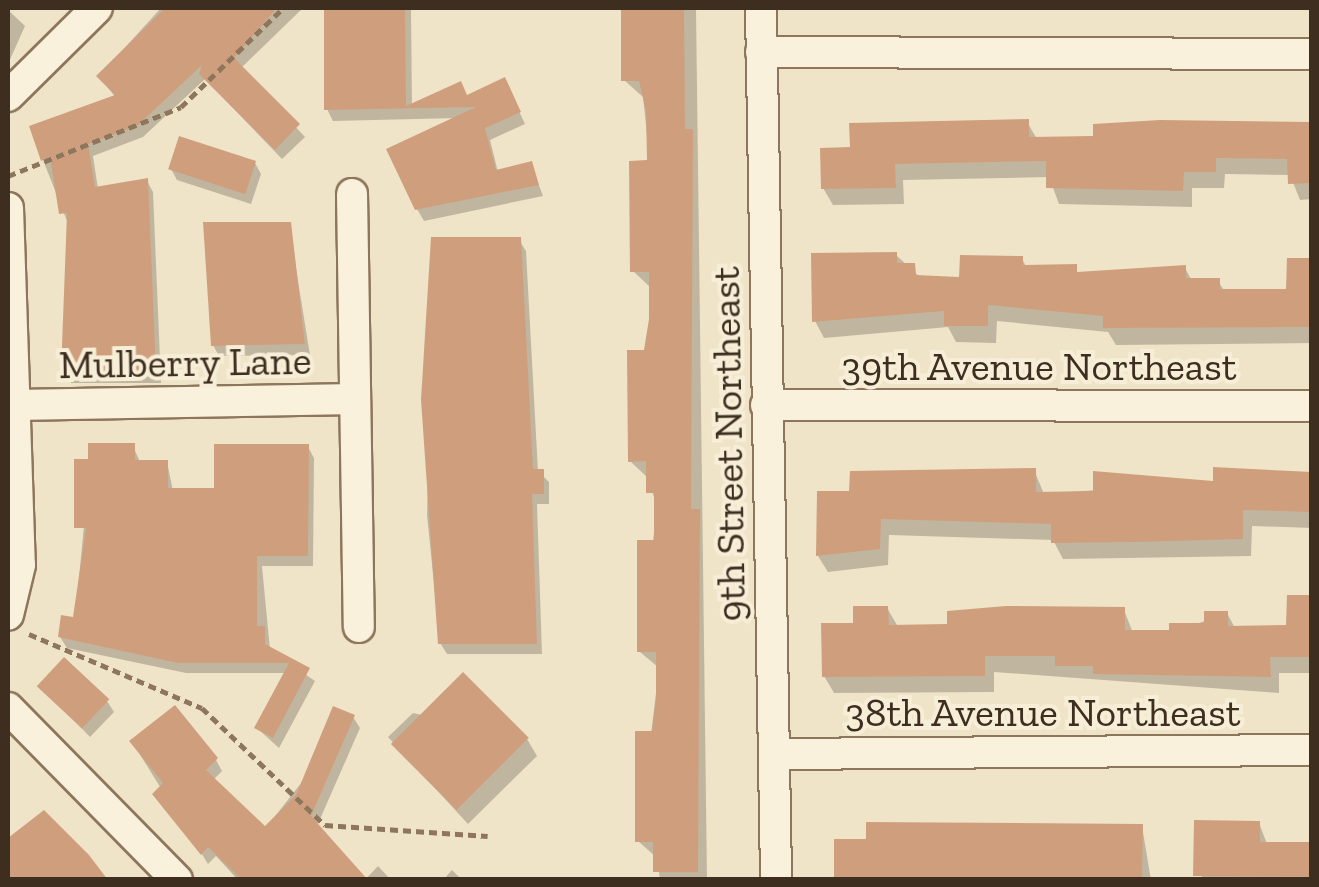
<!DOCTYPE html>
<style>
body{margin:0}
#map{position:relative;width:1319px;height:887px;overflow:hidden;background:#f0e4c8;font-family:"Zilla Slab",serif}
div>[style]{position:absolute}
.shadow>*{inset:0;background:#0003}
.building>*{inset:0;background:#cf9f7d;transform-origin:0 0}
.path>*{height:5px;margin-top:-2.5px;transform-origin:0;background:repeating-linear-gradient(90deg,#8d765c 0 8px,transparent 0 13px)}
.roads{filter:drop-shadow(2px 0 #8d765c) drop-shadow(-2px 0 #8d765c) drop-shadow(0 2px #8d765c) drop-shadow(0 -2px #8d765c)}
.street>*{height:30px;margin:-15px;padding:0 15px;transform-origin:15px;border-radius:15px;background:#faf1dc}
span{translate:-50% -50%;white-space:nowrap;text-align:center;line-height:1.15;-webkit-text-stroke:8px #f7eed8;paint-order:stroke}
.street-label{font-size:40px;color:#3d2e20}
.frame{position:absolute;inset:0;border:10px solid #3d2e20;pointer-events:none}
</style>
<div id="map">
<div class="shadow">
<i style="clip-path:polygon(161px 8px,303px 8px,241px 68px,305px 137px,282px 159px,205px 79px,143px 137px,93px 156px,98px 189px,147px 181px,153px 192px,161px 383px,71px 383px,69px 226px,43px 160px,116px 98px,99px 76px)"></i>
<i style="clip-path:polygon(388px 8px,411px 8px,412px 106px,510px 92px,525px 124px,490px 140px,498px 172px,531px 164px,543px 196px,424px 221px,417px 209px,458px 118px,333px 121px,327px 109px,393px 13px)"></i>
<i style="clip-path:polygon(623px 8px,696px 8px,707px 880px,660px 880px,657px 858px,638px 841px,659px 668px,640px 652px,657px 507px,648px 478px,630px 461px,652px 319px,651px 288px,633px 271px,650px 163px,643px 97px,624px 80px)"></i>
<i style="clip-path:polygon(8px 10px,25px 26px,8px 64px)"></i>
<i style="clip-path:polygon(1027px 122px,1037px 139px,1096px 139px,1160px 122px,1312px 122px,1312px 199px,1300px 200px,1290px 175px,1225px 174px,1224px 188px,1192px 188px,1192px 207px,1059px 204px,1049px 177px,903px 180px,904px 204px,833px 205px,823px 188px,852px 150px)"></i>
<i style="clip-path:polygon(255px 163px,261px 174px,251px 204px,177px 180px,171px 169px)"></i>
<i style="clip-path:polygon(289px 225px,310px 355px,219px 356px,213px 345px)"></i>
<i style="clip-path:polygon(433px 240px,519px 240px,526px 251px,538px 471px,549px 482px,549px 504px,537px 504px,542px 654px,447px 654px,440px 643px,427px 515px)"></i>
<i style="clip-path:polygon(896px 255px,921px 278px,962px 279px,1022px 259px,1027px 268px,1080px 274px,1185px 268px,1192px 281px,1218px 281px,1225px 292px,1288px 292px,1312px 261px,1312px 343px,1116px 345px,1108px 332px,997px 321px,996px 343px,956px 342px,948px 327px,824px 338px,815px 321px)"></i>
<i style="clip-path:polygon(133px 446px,140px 462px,167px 462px,173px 491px,217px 491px,308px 447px,314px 458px,313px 566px,262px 566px,270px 650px,315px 681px,279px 748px,257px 728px,286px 673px,186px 673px,67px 648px,60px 637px,75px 620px,90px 462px)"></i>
<i style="clip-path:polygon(1034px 470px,1044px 494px,1312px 474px,1312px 528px,1252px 526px,1251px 556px,1063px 559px,1053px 540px,889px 535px,888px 565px,828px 572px,818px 556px,852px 494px)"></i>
<i style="clip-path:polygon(1312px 601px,1312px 673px,1279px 673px,1279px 693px,994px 672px,994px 692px,834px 693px,824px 676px,856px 625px,887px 608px,897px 625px,950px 627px,1124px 610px,1133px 633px,1171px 633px,1227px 613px,1235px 628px,1289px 628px)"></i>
<i style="clip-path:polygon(40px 686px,107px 701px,114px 712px,90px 737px)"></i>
<i style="clip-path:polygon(413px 713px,527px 739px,537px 756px,468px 824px,388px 737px)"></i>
<i style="clip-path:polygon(353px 717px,360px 728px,317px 826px,365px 880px,238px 880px,216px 856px,208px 864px,139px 753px,216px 760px,222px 771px,213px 780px,265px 829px)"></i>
<i style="clip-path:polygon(1259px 823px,1267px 844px,1312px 845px,1312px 880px,1198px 880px)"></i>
<i style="clip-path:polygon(1142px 826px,1151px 880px,836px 880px)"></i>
<i style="clip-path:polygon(378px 866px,391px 880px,365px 880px)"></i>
<i style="clip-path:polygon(452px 870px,462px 880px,443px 880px)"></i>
</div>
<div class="building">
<i style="clip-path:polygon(165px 8px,277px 8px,234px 58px,300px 124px,275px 150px,199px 74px,202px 65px,137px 126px,88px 144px,95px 187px,148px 178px,156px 372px,61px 372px,67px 213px,59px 214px,50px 157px,41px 161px,29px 126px,115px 95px,96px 76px)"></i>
<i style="clip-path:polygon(405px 8px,406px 106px,461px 81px,467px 95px,505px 77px,521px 112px,485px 128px,496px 170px,532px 161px,539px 185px,415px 210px,386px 149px,476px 107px,324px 110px,324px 10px)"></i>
<i style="clip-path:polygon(621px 8px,684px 8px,685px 129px,693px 129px,691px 509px,700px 509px,698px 872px,653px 872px,653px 842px,635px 842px,635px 731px,652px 731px,656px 699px,656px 652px,637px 652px,637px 540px,654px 540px,654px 493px,646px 493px,646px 461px,628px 462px,627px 350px,644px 350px,649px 319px,649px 272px,630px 272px,629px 161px,647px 160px,646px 111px,639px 81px,621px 81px)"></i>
<i style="clip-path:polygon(1029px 119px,1029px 137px,1093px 136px,1093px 124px,1160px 120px,1312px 122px,1312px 183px,1288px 184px,1287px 159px,1216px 158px,1216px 172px,1184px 172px,1183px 191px,1046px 188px,1046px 161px,895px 164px,896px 188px,821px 189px,820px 148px,850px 147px,849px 123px)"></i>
<i style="left:179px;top:136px;width:81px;height:35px;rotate:18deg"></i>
<i style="clip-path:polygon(203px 222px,291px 222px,305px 344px,211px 346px)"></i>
<i style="clip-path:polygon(431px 237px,521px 237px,533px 469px,544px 469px,544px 494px,532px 494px,537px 644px,438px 644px,421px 400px)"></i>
<i style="clip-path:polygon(897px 252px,897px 263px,915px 263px,916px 275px,959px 277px,960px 255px,1023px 256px,1023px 265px,1077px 264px,1077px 272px,1186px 265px,1186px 278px,1220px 278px,1220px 289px,1286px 289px,1287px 258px,1312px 258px,1312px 327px,1103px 328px,1103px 316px,988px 305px,988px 326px,944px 326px,944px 311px,812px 322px,811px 253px)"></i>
<i style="clip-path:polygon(88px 443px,135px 443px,135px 460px,168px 460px,168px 488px,214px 488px,214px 444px,309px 444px,308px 556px,257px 556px,257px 626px,265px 626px,265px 644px,310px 668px,273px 738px,254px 728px,289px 663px,178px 663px,58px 637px,61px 615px,73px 617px,86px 528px,74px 528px,74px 459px,88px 459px)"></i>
<i style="clip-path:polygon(1213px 467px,1312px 472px,1312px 512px,1243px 510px,1243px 539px,1132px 542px,1051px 543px,1051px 524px,881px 519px,880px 549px,816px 556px,817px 491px,849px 491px,850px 471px,1036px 468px,1036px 492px,1093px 491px,1093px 471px,1213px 481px)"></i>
<i style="clip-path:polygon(1287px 595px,1312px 595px,1312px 657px,1270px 657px,1271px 677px,1093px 674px,1093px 666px,1055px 666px,1055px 656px,985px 656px,985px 676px,822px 677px,821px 623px,853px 623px,853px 606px,888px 606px,889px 625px,947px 624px,947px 611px,1006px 606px,1125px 607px,1125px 630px,1169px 630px,1169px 623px,1204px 623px,1204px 611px,1228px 611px,1228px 626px,1286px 625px)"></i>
<i style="left:64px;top:657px;width:62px;height:40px;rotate:43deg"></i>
<i style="left:463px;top:672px;width:93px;height:102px;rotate:45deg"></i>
<i style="clip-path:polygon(175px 705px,218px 758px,206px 770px,265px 826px,296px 795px,333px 706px,355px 715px,311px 816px,368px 880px,242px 880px,208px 847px,201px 855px,152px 794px,163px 783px,129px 741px)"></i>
<i style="clip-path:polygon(44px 810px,89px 855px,108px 880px,8px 880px,8px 838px)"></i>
<i style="clip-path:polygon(1194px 820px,1260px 821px,1260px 842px,1312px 842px,1312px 877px,1193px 876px)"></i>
<i style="clip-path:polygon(866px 822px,1143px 824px,1142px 880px,834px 880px,834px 839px,866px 839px)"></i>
</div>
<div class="path">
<i style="left:8px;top:176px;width:186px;rotate:-21.7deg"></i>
<i style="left:181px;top:107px;width:142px;rotate:-44.1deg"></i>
<i style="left:29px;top:634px;width:188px;rotate:23.2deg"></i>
<i style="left:202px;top:708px;width:170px;rotate:43.6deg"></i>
<i style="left:325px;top:825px;width:163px;rotate:3.9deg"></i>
</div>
<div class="roads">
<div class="street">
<i style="left:761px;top:8px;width:872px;rotate:89.01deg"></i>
<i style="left:761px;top:52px;width:551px;rotate:0.21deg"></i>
<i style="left:8px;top:96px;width:125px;rotate:-44.7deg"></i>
<i style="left:352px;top:194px;width:433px;rotate:89.1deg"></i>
<i style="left:8px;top:208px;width:357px;rotate:88.1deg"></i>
<i style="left:20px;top:565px;width:51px;rotate:103.5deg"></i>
<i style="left:16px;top:405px;width:339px;rotate:-1deg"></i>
<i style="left:766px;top:405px;width:546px;rotate:0.1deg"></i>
<i style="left:8px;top:708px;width:241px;rotate:45.5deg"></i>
<i style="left:775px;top:754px;width:537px;rotate:-0.43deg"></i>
</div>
</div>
<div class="street-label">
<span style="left:185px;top:362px;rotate:-1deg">Mulberry Lane</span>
<span style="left:1039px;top:366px">39th Avenue Northeast</span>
<span style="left:728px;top:444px;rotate:-91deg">9th Street Northeast</span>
<span style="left:1043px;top:712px">38th Avenue Northeast</span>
</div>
<div class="frame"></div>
</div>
